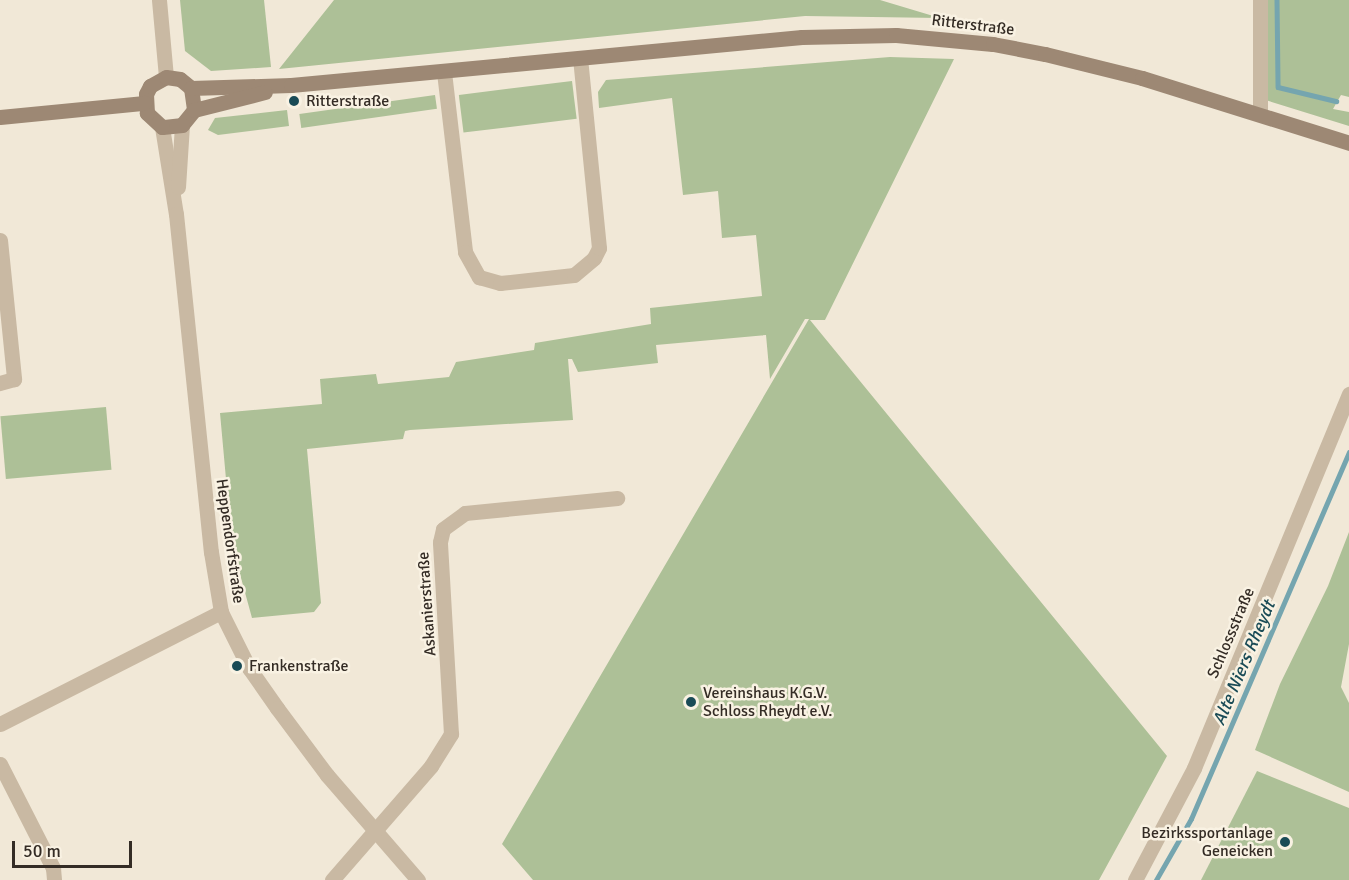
<!DOCTYPE html>
<meta charset="utf-8">
<style>
body{margin:0}
#map{position:relative;width:1349px;height:880px;overflow:hidden;background:#f1e8d7;font-family:Signika,sans-serif}
div>[style]{position:absolute}
.green>*{inset:0;background:#adc097;transform-origin:0 0}
.stream>*{height:4.5px;margin:-2.25px;padding:0 2.25px;transform-origin:2.25px;border-radius:2.25px;background:#75a5af}
.minor>*{height:15px;margin:-7.5px;padding:0 7.5px;transform-origin:7.5px;border-radius:7.5px;background:#c9b9a3}
.tertiary>*{height:15px;margin:-7.5px;padding:0 7.5px;transform-origin:7.5px;border-radius:7.5px;background:#c9b9a3}
.secondary>*{height:15px;margin:-7.5px;padding:0 7.5px;transform-origin:7.5px;border-radius:7.5px;background:#9d8874}
.dots>*{width:16px;height:16px;translate:-50% -50%;box-sizing:border-box;border:3px solid #f9f2e3;border-radius:50%}
span{translate:-50% -50%;white-space:nowrap;text-align:center;line-height:1.15;-webkit-text-stroke:5px #f9f2e3;paint-order:stroke}
.street-label{font-size:16px;color:#342c25}
.poi-label{font-size:16px;color:#342c25}
.left{translate:0 -50%;text-align:left}
.right{translate:-100% -50%;text-align:right}
.water-label{font-size:18px;color:#1a4b56;font-style:italic}
.scale{position:absolute;left:12px;top:841px;width:120px;height:27px;box-sizing:border-box;border:3px solid #342c25;border-top:0;padding-left:8px;font-size:18px;line-height:21px;white-space:nowrap;color:#342c25;-webkit-text-stroke:4px #f9f2e3;paint-order:stroke}
</style>
<div id="map">
<div class="green">
<i style="clip-path:polygon(180px 0,264px 0,271px 67px,211px 71px,185px 51px)"></i>
<i style="clip-path:polygon(334px 0,880px 0,940px 18px,805px 16px,279px 69px)"></i>
<i style="clip-path:polygon(1260px 0,1349px 0,1349px 97px,1341px 95px,1333px 109px,1349px 112px,1349px 126px,1259px 98px)"></i>
<i style="clip-path:polygon(890px 57px,954px 59px,825px 320px,810px 320px,1167px 756px,1099px 880px,533px 880px,502px 844px,809px 319px,805px 319px,770px 379px,766px 335px,656px 345px,658px 363px,578px 372px,572px 359px,568px 359px,573px 420px,410px 430px,405px 431px,403px 439px,307px 449px,321px 603px,314px 612px,252px 618px,232px 545px,220px 413px,322px 404px,320px 379px,376px 374px,378px 384px,449px 377px,456px 362px,534px 350px,535px 343px,651px 324px,650px 308px,762px 296px,756px 235px,722px 238px,718px 191px,683px 195px,672px 98px,599px 108px,598px 92px,606px 80px)"></i>
<i style="left:572px;top:81px;width:38px;height:114px;rotate:83deg"></i>
<i style="left:435px;top:95px;width:14px;height:137px;rotate:82deg"></i>
<i style="clip-path:polygon(287px 110px,289px 126px,218px 135px,208px 130px,215px 118px)"></i>
<i style="left:106px;top:407px;width:63px;height:106px;rotate:85deg"></i>
<i style="clip-path:polygon(1349px 532px,1349px 644px,1341px 687px,1349px 703px,1349px 792px,1255px 750px,1280px 684px,1328px 586px)"></i>
<i style="clip-path:polygon(1257px 771px,1349px 808px,1349px 880px,1201px 880px)"></i>
</div>
<div class="stream">
<i style="left:1277px;top:0;width:87px;rotate:89.3deg"></i>
<i style="left:1278px;top:87px;width:60px;rotate:13.6deg"></i>
<i style="left:1156px;top:880px;width:70px;rotate:-60.2deg"></i>
<i style="left:1191px;top:819px;width:399px;rotate:-66.7deg"></i>
</div>
<div class="minor">
<i style="left:159px;top:0;width:77px;rotate:84.8deg"></i>
<i style="left:444px;top:72px;width:181px;rotate:83.3deg"></i>
<i style="left:465px;top:252px;width:29px;rotate:61deg"></i>
<i style="left:479px;top:277px;width:22px;rotate:16deg"></i>
<i style="left:500px;top:283px;width:74px;rotate:-6.2deg"></i>
<i style="left:574px;top:275px;width:26px;rotate:-40deg"></i>
<i style="left:594px;top:258px;width:11px;rotate:-63deg"></i>
<i style="left:599px;top:248px;width:191px;rotate:-95.7deg"></i>
<i style="left:1260px;top:114px;width:114px;rotate:-90deg"></i>
<i style="left:162px;top:127px;width:88px;rotate:80.9deg"></i>
<i style="left:176px;top:214px;width:340px;rotate:84.1deg"></i>
<i style="left:211px;top:552px;width:61px;rotate:80.5deg"></i>
<i style="left:221px;top:612px;width:63px;rotate:63.4deg"></i>
<i style="left:249px;top:668px;width:49px;rotate:55deg"></i>
<i style="left:277px;top:708px;width:84px;rotate:53.3deg"></i>
<i style="left:327px;top:775px;width:139px;rotate:49.1deg"></i>
<i style="left:178px;top:187px;width:62px;rotate:-86.3deg"></i>
<i style="left:0;top:240px;width:140px;rotate:84.2deg"></i>
<i style="left:14px;top:379px;width:15px;rotate:164deg"></i>
<i style="left:0;top:724px;width:248px;rotate:-26.9deg"></i>
<i style="left:0;top:764px;width:117px;rotate:63deg"></i>
<i style="left:53px;top:868px;width:12px;rotate:85deg"></i>
<i style="left:332px;top:880px;width:151px;rotate:-49deg"></i>
<i style="left:431px;top:766px;width:38px;rotate:-58deg"></i>
<i style="left:451px;top:734px;width:192px;rotate:-93.3deg"></i>
<i style="left:440px;top:542px;width:13px;rotate:-77deg"></i>
<i style="left:443px;top:529px;width:27px;rotate:-36deg"></i>
<i style="left:465px;top:513px;width:153px;rotate:-5.6deg"></i>
</div>
<div class="tertiary">
<i style="left:1135px;top:880px;width:127px;rotate:-62.2deg"></i>
<i style="left:1194px;top:768px;width:405px;rotate:-67.5deg"></i>
</div>
<div class="secondary">
<i style="left:191px;top:88px;width:22px;rotate:82deg"></i>
<i style="left:194px;top:110px;width:19px;rotate:129deg"></i>
<i style="left:182px;top:125px;width:20px;rotate:174deg"></i>
<i style="left:162px;top:127px;width:21px;rotate:-137deg"></i>
<i style="left:147px;top:113px;width:19px;rotate:-93deg"></i>
<i style="left:146px;top:94px;width:9px;rotate:-63deg"></i>
<i style="left:150px;top:86px;width:18px;rotate:-29deg"></i>
<i style="left:166px;top:77px;width:14px;rotate:8deg"></i>
<i style="left:180px;top:79px;width:14px;rotate:39deg"></i>
<i style="left:191px;top:88px;width:100px;rotate:-1.7deg"></i>
<i style="left:291px;top:85px;width:513px;rotate:-5.37deg"></i>
<i style="left:802px;top:37px;width:94px;rotate:-1.2deg"></i>
<i style="left:896px;top:35px;width:97px;rotate:5.3deg"></i>
<i style="left:993px;top:44px;width:53px;rotate:10.9deg"></i>
<i style="left:1045px;top:54px;width:100px;rotate:13.9deg"></i>
<i style="left:1142px;top:78px;width:217px;rotate:17.4deg"></i>
<i style="left:194px;top:110px;width:73px;rotate:-14.2deg"></i>
<i style="left:0;top:117px;width:145px;rotate:-5.6deg"></i>
</div>
<div class="dots">
<i style="left:294px;top:101px;background:#1a4b56"></i>
<i style="left:237px;top:666px;background:#1a4b56"></i>
<i style="left:691px;top:702px;background:#1a4b56"></i>
<i style="left:1285px;top:842px;background:#1a4b56"></i>
</div>
<div class="street-label">
<span style="left:973px;top:25px;rotate:7deg">Ritterstraße</span>
<span style="left:230px;top:541px;rotate:82deg">Heppendorfstraße</span>
<span style="left:427px;top:604px;rotate:-94deg">Askanierstraße</span>
<span style="left:1231px;top:633px;rotate:-67deg">Schlossstraße</span>
</div>
<div class="poi-label">
<span class="left" style="left:306px;top:101px">Ritterstraße</span>
<span class="left" style="left:249px;top:666px">Frankenstraße</span>
<span class="left" style="left:703px;top:702px">Vereinshaus K.G.V.<br>Schloss Rheydt e.V.</span>
<span class="right" style="left:1273px;top:842px">Bezirkssportanlage<br>Geneicken</span>
</div>
<div class="water-label">
<span style="left:1244px;top:663px;rotate:-67deg">Alte Niers Rheydt</span>
</div>
<div class="scale">50 m</div>
</div>
